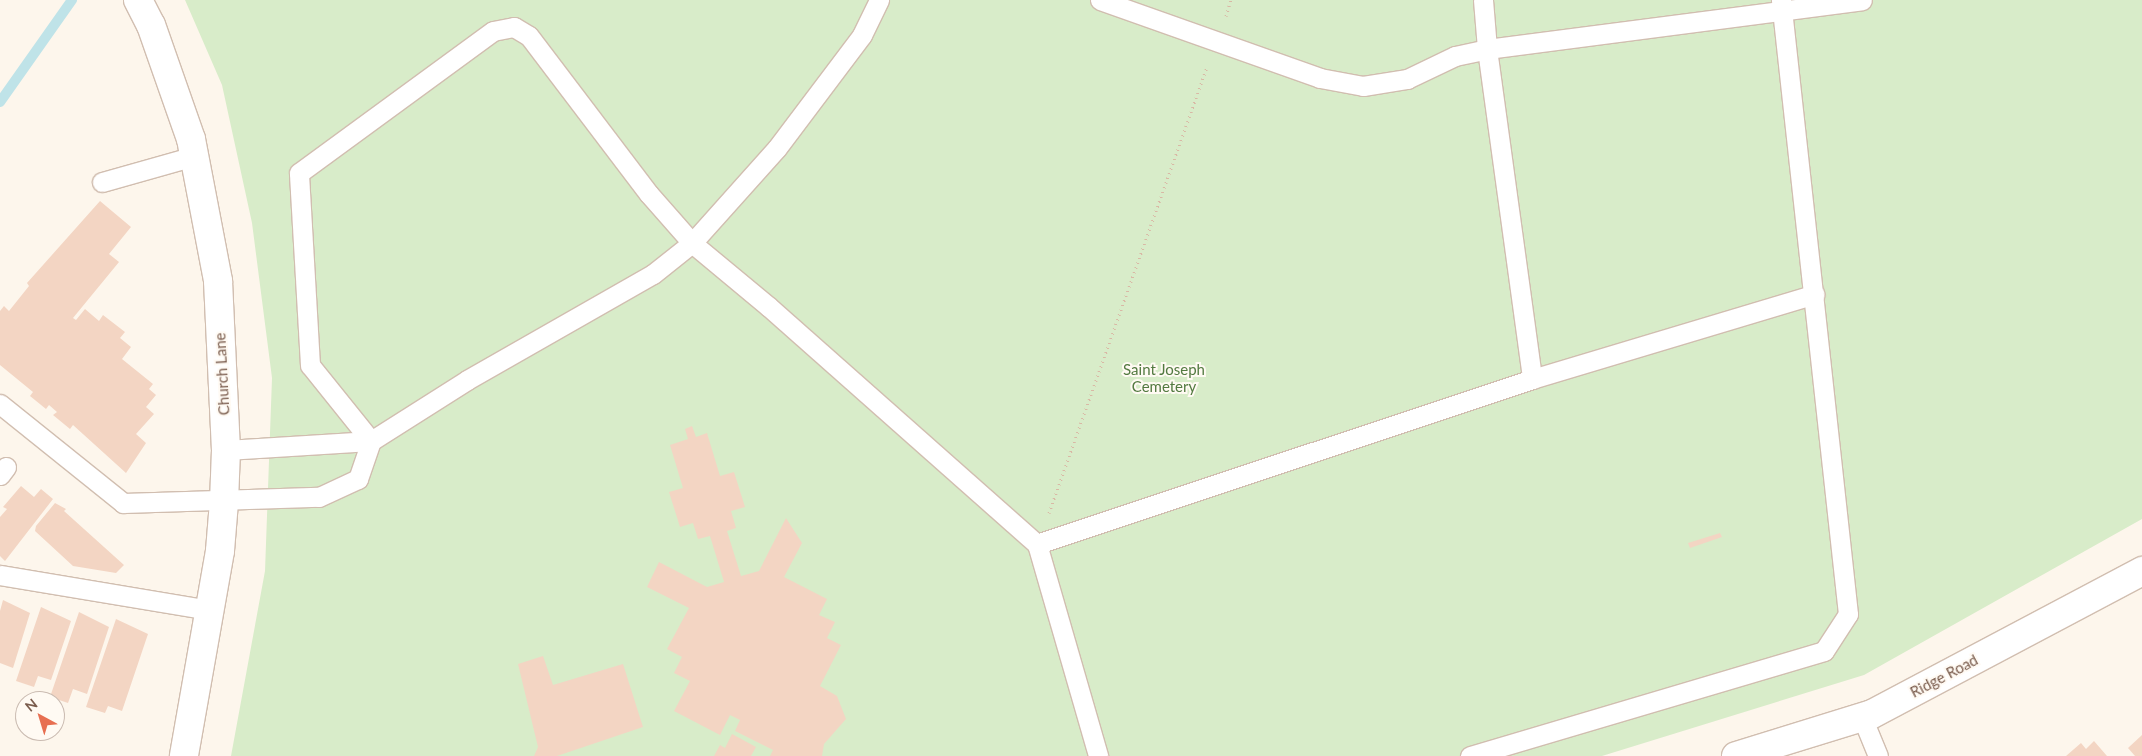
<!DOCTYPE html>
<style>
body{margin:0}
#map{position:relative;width:2142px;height:756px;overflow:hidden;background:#fdf6ec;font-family:Lato,sans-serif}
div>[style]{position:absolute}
.green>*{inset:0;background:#d8ecc9}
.stream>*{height:10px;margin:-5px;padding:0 5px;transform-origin:5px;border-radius:5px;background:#bfe3e8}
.building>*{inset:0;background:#f3d5c3}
.path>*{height:3px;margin-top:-1.5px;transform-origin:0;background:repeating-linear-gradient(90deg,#d9b8a5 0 1px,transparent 0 5px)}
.roads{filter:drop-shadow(1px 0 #d1beb0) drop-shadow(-1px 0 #d1beb0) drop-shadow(0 1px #d1beb0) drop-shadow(0 -1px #d1beb0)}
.lane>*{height:19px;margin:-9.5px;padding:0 9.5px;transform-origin:9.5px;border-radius:9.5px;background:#fff}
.street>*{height:28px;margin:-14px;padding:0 14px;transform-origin:14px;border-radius:14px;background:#fff}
.secondary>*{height:28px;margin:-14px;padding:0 14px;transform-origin:14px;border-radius:14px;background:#fff}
span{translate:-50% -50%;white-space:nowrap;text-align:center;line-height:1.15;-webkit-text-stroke:4px #fffaf3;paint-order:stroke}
.park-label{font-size:15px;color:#537a41}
.street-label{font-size:15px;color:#7a5c4d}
.north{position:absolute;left:15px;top:691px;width:50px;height:50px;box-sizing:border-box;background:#fffaf3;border:1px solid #cabbb1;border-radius:50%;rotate:321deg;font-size:14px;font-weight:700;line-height:20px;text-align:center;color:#7a5c4d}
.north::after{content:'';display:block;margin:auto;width:18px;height:22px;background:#e76f51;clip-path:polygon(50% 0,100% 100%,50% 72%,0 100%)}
</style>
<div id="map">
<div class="green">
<i style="clip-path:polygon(185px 0,2142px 0,2142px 519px,1864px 675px,1602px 756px,231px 756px,265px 571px,272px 378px,252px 223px,222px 85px)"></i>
</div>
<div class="stream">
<i style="left:0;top:102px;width:125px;rotate:-54.8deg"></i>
</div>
<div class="building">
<i style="clip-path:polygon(100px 201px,131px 227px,109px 254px,119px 262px,73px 318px,76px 320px,85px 309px,99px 321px,103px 315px,125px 332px,120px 338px,131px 347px,122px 359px,153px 384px,149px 389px,156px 395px,146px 407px,154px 414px,136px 434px,146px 443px,126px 473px,73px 425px,70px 429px,53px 415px,57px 412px,49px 405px,46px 409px,30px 396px,33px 392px,0 365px,0 311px,4px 306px,9px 311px,29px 286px,27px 283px)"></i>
<i style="clip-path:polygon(692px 426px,696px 437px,707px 433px,720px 476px,734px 472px,745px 507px,731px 511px,736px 528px,727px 531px,741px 576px,759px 571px,786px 518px,802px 543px,784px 577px,827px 599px,819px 615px,835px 622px,827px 638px,841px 645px,820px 686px,837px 696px,846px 719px,824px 744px,822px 756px,770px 756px,773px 750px,735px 731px,740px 720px,730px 715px,720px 735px,674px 711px,690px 681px,674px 673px,682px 657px,667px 649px,689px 608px,647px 587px,659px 562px,707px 587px,724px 582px,710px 536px,698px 539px,693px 523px,680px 527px,669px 492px,683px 488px,670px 445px,688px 439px,685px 429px)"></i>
<i style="clip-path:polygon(21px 486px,34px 497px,41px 489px,53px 499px,5px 561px,0 556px,0 517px,7px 509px,3px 507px)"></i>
<i style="clip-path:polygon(55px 503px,66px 509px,64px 511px,124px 565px,116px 573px,73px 566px,35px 531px,36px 526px)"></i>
<i style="clip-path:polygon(1720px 533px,1722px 537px,1690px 548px,1688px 543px)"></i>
<i style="clip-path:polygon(3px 600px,30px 613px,13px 668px,0 663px,0 611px)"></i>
<i style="clip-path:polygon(41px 607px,71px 621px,51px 680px,38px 676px,34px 687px,16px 681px)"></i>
<i style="clip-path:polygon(79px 612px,109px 627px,87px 694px,73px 689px,68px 703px,50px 697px)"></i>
<i style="clip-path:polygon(116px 619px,148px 634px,122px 711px,108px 706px,105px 713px,86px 707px)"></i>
<i style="clip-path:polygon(543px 656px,553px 685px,623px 664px,643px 727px,557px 756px,534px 756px,538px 747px,518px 664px)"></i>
<i style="clip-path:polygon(732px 734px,756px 747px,751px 756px,714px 756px,720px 745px,725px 748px)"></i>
<i style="clip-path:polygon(2142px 735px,2142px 756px,2135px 756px,2128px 748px)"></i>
<i style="clip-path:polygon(2094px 741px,2107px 756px,2066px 756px,2081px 743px,2086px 749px)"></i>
</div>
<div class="path">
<i style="left:1226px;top:16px;width:17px;rotate:-73deg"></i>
<i style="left:1049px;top:513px;width:474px;rotate:-70.5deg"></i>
</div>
<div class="roads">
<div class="lane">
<i style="left:1100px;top:0;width:233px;rotate:19.5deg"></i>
<i style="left:1320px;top:78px;width:44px;rotate:10.5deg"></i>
<i style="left:1363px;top:86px;width:45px;rotate:-9deg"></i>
<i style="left:1407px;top:79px;width:53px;rotate:-25.6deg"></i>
<i style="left:1455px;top:56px;width:33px;rotate:-12deg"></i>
<i style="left:1487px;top:49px;width:378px;rotate:-7.4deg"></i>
<i style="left:1483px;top:0;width:49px;rotate:85.3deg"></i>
<i style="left:1487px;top:49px;width:333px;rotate:82.2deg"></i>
<i style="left:102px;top:182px;width:96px;rotate:-15.8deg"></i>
<i style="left:0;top:404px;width:158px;rotate:38.8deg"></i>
<i style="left:123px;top:503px;width:196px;rotate:-1.8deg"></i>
<i style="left:319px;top:497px;width:43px;rotate:-24.8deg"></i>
<i style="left:358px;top:479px;width:40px;rotate:-71.1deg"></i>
<i style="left:371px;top:441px;width:97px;rotate:-128.8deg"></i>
<i style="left:310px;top:365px;width:192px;rotate:-93.3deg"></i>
<i style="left:299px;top:173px;width:240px;rotate:-36.2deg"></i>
<i style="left:493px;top:31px;width:21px;rotate:-11deg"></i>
<i style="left:514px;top:27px;width:17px;rotate:31deg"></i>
<i style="left:529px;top:36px;width:198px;rotate:52.8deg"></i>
<i style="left:649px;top:194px;width:65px;rotate:48.7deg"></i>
<i style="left:692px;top:243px;width:127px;rotate:-48.2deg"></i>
<i style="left:777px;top:148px;width:141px;rotate:-53deg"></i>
<i style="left:862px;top:35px;width:39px;rotate:-64deg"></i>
<i style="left:226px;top:450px;width:145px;rotate:-3.6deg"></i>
<i style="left:371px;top:441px;width:114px;rotate:-32.4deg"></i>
<i style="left:467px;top:380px;width:214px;rotate:-29.7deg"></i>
<i style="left:653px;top:274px;width:50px;rotate:-38.5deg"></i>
<i style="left:692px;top:243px;width:100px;rotate:39.7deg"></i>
<i style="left:769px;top:307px;width:358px;rotate:41.5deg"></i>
<i style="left:1037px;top:544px;width:221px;rotate:73.9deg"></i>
<i style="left:0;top:475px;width:10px;rotate:-53deg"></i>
<i style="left:1037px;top:544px;width:522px;rotate:-18.43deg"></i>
<i style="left:1532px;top:379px;width:295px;rotate:-16.7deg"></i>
<i style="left:0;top:575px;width:213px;rotate:9.5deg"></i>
<i style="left:1862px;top:717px;width:42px;rotate:67.7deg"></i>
<i style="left:1470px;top:756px;width:369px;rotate:-16.5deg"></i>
<i style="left:1824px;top:651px;width:44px;rotate:-57deg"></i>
<i style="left:1848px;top:614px;width:618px;rotate:-96.23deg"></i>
</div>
<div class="street">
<i style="left:1736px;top:756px;width:142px;rotate:-17.2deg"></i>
<i style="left:1872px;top:714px;width:306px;rotate:-27.9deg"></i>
</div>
<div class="secondary">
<i style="left:138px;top:0;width:28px;rotate:63deg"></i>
<i style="left:151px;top:25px;width:121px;rotate:70.7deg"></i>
<i style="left:191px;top:139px;width:145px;rotate:79.2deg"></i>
<i style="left:218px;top:281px;width:169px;rotate:87.3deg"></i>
<i style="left:226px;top:450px;width:52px;rotate:92.2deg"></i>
<i style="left:224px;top:502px;width:49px;rotate:94.7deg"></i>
<i style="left:220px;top:551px;width:208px;rotate:100deg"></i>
</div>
</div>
<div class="park-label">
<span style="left:1164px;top:378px">Saint Joseph<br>Cemetery</span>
</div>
<div class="street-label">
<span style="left:222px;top:374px;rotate:-93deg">Church Lane</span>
<span style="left:1944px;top:676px;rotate:-28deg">Ridge Road</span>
</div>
<div class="north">N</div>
</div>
